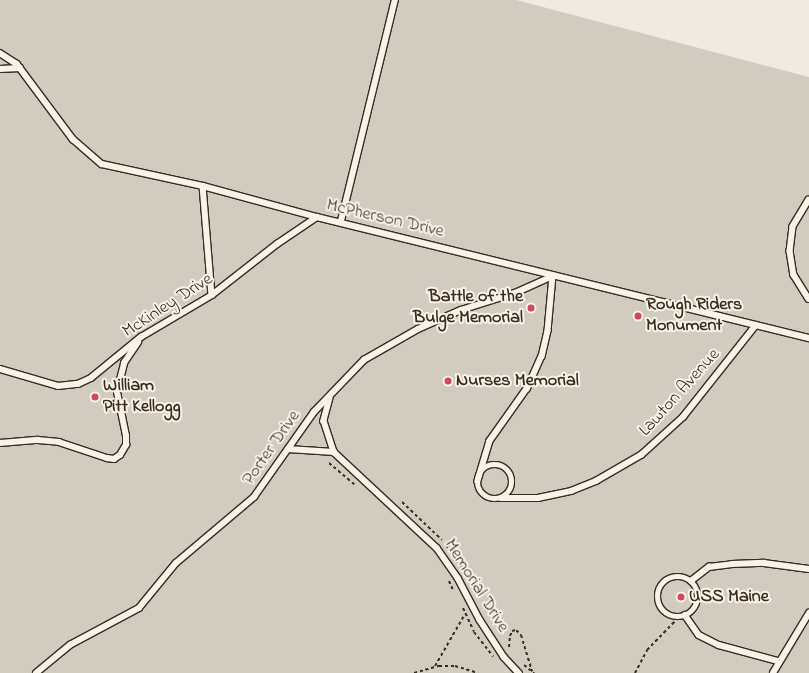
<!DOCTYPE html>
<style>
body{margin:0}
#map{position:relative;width:809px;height:673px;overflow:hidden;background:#efebe0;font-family:"Indie Flower",sans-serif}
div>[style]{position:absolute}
.green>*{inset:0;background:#d1cbc0}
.path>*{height:2px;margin-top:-1px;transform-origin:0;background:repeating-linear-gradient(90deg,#3b2a1e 0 3px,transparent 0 6px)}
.roads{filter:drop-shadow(1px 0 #3b2a1e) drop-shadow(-1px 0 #3b2a1e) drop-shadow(0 1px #3b2a1e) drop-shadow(0 -1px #3b2a1e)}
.lane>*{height:5.5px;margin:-2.75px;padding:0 2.75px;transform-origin:2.75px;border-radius:2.75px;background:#f7f3e8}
.lane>.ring{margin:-2.75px;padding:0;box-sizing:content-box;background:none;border:5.5px solid #f7f3e8;border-radius:50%}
.dots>*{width:11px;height:11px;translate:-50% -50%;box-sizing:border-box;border:2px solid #f7f3e8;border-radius:50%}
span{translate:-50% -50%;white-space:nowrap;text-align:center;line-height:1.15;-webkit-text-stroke:4px #f7f3e8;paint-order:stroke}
.street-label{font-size:18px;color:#3b2a1e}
.poi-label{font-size:18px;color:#3b2a1e;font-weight:700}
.right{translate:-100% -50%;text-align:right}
.left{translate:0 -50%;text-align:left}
</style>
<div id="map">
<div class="green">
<i style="clip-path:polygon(0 0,516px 0,809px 77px,809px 673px,0 673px)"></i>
</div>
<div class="path">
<i style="left:329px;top:463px;width:33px;rotate:40deg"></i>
<i style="left:402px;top:502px;width:55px;rotate:43.5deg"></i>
<i style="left:446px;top:545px;width:29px;rotate:55deg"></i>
<i style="left:449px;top:581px;width:10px;rotate:66deg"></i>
<i style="left:463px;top:608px;width:26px;rotate:65deg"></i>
<i style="left:474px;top:632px;width:31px;rotate:52deg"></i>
<i style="left:509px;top:647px;width:11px;rotate:-85deg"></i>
<i style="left:510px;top:636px;width:5px;rotate:-68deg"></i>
<i style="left:512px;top:631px;width:4px;rotate:-14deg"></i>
<i style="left:516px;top:630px;width:7px;rotate:45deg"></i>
<i style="left:521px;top:635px;width:38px;rotate:73deg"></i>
<i style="left:524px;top:665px;width:13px;rotate:39deg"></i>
<i style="left:435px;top:666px;width:60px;rotate:-60deg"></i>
<i style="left:414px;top:673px;width:26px;rotate:-16deg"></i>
<i style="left:439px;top:666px;width:16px"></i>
<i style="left:455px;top:666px;width:24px;rotate:17deg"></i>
<i style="left:635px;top:673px;width:26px;rotate:-62deg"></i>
<i style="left:647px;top:650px;width:45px;rotate:-45.9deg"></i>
</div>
<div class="roads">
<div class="lane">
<i style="left:0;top:53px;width:20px;rotate:33deg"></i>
<i style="left:17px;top:64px;width:94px;rotate:53.3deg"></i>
<i style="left:73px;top:139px;width:38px;rotate:41deg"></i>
<i style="left:102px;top:164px;width:103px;rotate:12.3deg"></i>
<i style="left:203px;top:186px;width:118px;rotate:15.2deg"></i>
<i style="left:317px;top:217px;width:507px;rotate:13.82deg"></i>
<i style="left:0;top:69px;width:20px;rotate:-3deg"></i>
<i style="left:203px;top:186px;width:109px;rotate:85.3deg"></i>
<i style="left:809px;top:200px;width:31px;rotate:121deg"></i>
<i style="left:793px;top:227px;width:24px;rotate:97deg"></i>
<i style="left:790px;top:251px;width:24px;rotate:81deg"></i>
<i style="left:794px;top:275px;width:28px;rotate:58deg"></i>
<i style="left:341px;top:221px;width:228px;rotate:-76.3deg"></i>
<i style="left:0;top:369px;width:60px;rotate:16.3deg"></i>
<i style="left:58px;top:386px;width:20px;rotate:-6deg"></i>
<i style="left:78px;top:384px;width:14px;rotate:-25deg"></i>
<i style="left:91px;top:378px;width:65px;rotate:-39.4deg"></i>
<i style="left:141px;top:337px;width:82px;rotate:-30.6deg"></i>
<i style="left:212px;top:295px;width:83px;rotate:-38.1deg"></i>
<i style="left:277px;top:244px;width:48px;rotate:-34deg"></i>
<i style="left:330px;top:398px;width:24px;rotate:105deg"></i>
<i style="left:324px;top:421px;width:33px;rotate:72deg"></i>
<i style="left:334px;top:452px;width:141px;rotate:43deg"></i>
<i style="left:437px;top:548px;width:37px;rotate:55deg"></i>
<i style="left:458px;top:578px;width:47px;rotate:62.4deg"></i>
<i style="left:480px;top:620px;width:44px;rotate:57deg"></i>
<i style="left:504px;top:657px;width:22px;rotate:47deg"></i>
<i style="left:0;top:443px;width:38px;rotate:-5deg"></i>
<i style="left:38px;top:440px;width:21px;rotate:5deg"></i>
<i style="left:59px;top:442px;width:51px;rotate:18.4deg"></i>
<i style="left:107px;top:458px;width:7px;rotate:8deg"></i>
<i style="left:114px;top:459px;width:7px;rotate:-34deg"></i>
<i style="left:120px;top:455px;width:12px;rotate:-59deg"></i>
<i style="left:126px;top:445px;width:9px;rotate:-90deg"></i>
<i style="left:126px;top:436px;width:45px;rotate:-101.6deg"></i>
<i style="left:117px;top:392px;width:30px;rotate:-76deg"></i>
<i style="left:124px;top:363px;width:25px;rotate:-56deg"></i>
<i style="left:288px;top:449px;width:46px;rotate:3.7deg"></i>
<i class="ring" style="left:478px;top:465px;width:28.5px;height:28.5px"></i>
<i style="left:501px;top:498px;width:37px"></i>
<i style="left:538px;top:498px;width:34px;rotate:-12deg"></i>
<i style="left:571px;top:491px;width:27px;rotate:-22deg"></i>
<i style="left:596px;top:481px;width:52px;rotate:-30deg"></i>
<i style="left:641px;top:455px;width:57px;rotate:-42.1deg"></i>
<i style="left:683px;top:417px;width:117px;rotate:-51.6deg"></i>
<i class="ring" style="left:658px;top:577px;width:34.5px;height:34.5px"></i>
<i style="left:691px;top:581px;width:23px;rotate:-38deg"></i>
<i style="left:709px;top:567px;width:23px;rotate:-7deg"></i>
<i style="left:732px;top:564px;width:32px;rotate:-2deg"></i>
<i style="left:764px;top:563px;width:45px;rotate:7.6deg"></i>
<i style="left:685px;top:615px;width:24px;rotate:55deg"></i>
<i style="left:699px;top:635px;width:22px;rotate:27deg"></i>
<i style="left:719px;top:645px;width:61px;rotate:15.2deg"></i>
<i style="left:36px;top:673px;width:44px;rotate:-39.5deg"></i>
<i style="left:70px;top:645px;width:78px;rotate:-28.2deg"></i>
<i style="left:139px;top:608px;width:58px;rotate:-50.6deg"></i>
<i style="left:176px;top:563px;width:102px;rotate:-40.2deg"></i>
<i style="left:254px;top:497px;width:104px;rotate:-54.8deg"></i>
<i style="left:314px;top:412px;width:72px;rotate:-46.1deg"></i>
<i style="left:364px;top:360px;width:62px;rotate:-29.9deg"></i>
<i style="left:418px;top:329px;width:47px;rotate:-23.8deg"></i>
<i style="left:461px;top:310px;width:57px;rotate:-17.5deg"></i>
<i style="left:515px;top:293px;width:42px;rotate:-24.1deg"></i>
<i style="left:553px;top:276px;width:55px;rotate:95.2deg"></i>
<i style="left:548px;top:331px;width:26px;rotate:103deg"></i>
<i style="left:542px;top:356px;width:36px;rotate:114deg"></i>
<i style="left:527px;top:389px;width:64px;rotate:125.4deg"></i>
<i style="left:490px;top:441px;width:42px;rotate:106.7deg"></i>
<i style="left:773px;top:673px;width:70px;rotate:-59deg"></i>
</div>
</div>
<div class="dots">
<i style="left:531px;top:308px;background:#d1495b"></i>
<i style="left:638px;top:316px;background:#d1495b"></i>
<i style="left:448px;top:381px;background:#d1495b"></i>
<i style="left:95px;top:397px;background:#d1495b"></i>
<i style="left:681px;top:597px;background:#d1495b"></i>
</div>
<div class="street-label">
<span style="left:385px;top:219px;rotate:13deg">McPherson Drive</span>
<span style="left:168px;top:306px;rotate:-33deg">McKinley Drive</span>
<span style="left:680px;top:393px;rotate:-48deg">Lawton Avenue</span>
<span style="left:272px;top:448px;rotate:-55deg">Porter Drive</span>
<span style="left:476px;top:586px;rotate:58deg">Memorial Drive</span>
</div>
<div class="poi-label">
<span class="right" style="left:523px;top:308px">Battle of the<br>Bulge Memorial</span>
<span class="left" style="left:646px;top:316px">Rough Riders<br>Monument</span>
<span class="left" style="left:456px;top:381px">Nurses Memorial</span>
<span class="left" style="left:103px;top:397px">William<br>Pitt Kellogg</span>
<span class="left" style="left:689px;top:597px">USS Maine</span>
</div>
</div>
